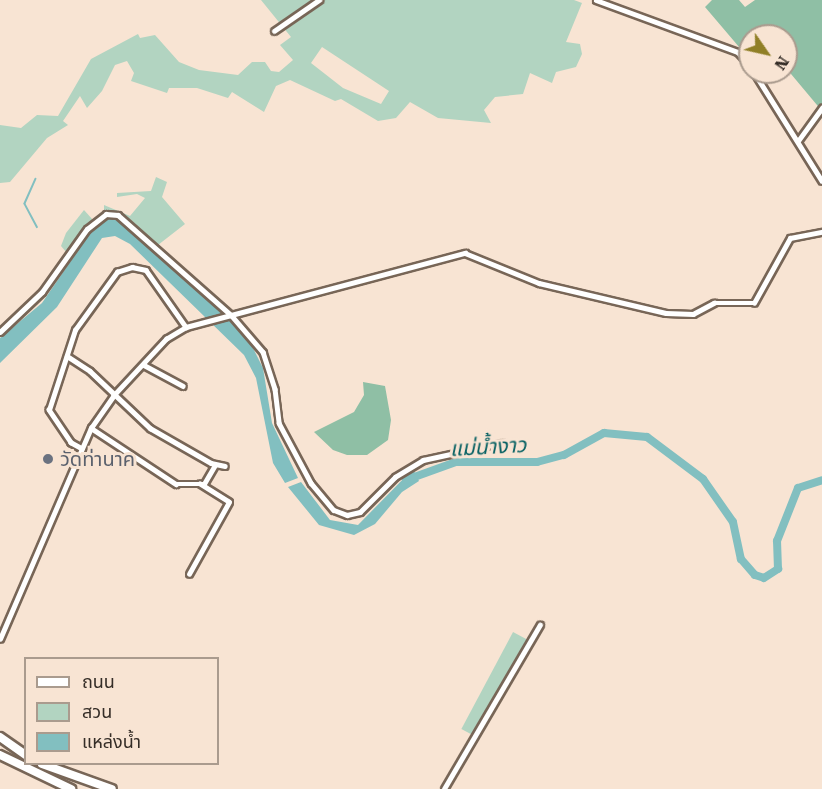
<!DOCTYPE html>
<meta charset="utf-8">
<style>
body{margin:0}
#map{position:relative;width:822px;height:789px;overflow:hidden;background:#f8e4d3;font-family:"Roboto Serif","Noto Sans Thai",serif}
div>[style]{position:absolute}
.green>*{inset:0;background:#b2d4c1;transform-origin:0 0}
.forest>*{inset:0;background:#8fbfa5}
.water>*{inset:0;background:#82bfc0}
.stream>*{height:1.5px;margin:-0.75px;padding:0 0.75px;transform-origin:0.75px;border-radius:0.75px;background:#82bfc0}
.river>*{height:8px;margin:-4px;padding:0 4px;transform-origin:4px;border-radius:4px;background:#82bfc0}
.roads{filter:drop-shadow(2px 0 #786657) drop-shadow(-2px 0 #786657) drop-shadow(0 2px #786657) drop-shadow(0 -2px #786657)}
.street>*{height:4.5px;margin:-2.25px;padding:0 2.25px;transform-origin:2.25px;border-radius:2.25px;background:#fff}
.highway>*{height:8px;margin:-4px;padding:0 4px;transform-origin:4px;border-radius:4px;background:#fff}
.dots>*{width:16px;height:16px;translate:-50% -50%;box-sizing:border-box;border:3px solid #f8e4d3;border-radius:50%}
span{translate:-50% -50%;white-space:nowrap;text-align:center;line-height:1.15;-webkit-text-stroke:6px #f8e4d3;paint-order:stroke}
.worship-label{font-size:20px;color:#5b616d}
.left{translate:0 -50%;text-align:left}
.water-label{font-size:21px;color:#066062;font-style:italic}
.legend{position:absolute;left:24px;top:657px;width:195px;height:108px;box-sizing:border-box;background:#f8e4d3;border:2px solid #aa9b8e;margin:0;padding:8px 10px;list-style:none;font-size:18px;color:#352d27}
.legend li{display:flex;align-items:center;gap:12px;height:30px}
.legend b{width:30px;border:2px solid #aa9b8e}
.north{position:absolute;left:738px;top:24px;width:60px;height:60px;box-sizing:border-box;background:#f8e4d3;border:2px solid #aa9b8e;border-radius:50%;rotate:124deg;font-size:16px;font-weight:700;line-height:24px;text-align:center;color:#352d27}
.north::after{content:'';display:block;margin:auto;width:21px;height:27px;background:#907f26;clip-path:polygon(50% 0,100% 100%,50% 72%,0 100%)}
</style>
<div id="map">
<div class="green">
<i style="clip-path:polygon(evenodd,261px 0,574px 0,582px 3px,566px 42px,580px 44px,582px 54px,576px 67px,556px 72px,552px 83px,530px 73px,523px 94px,495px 97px,484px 110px,491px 123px,438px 118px,410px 102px,396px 118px,378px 121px,341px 99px,335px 101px,290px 80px,276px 86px,264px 112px,232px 92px,228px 98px,197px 88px,169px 88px,167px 93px,131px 81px,134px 73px,127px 61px,115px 65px,102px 91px,87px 108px,80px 96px,63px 121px,68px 125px,47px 138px,10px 182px,0 183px,0 125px,21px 128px,37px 115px,58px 116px,91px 59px,138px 34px,140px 38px,155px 35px,179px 62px,199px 70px,238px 75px,252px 62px,265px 62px,271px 71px,279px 72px,293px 60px,280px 45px,291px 37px,261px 0,322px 47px,389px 91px,381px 104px,343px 88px,311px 63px,322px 47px)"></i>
<i style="clip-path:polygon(156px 177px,167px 182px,162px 197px,185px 224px,158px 245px,130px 219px,104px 212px,104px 205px,130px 216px,145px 198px,137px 194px,117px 197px,117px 193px,151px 191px)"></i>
<i style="clip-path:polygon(84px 210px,93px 220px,67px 253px,61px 246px,66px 233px)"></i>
<i style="left:513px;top:632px;width:17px;height:110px;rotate:28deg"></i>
</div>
<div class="forest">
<i style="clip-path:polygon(712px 0,739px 0,745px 7px,755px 0,822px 0,822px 111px,786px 68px,786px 36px,750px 36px,750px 52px,745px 54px,705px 7px)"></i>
<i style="clip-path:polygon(363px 382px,385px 386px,391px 420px,388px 440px,367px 455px,347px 455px,333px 450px,314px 432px,354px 412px,364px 395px)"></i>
</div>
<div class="water">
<i style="clip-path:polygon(113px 217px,211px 300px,251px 344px,263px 368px,272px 423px,298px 478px,285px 483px,273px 463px,256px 378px,244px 355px,130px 244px,115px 236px,102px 238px,57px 307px,0 363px,0 338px,42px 303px,96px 224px)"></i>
<i style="clip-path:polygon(413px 469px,419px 481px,402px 492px,375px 524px,354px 535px,319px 525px,288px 487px,301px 482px,330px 520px,358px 525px)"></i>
</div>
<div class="stream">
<i style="left:36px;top:179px;width:27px;rotate:114deg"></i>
<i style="left:25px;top:204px;width:26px;rotate:62deg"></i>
</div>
<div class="river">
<i style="left:406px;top:480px;width:53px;rotate:-19.8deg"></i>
<i style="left:456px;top:462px;width:81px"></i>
<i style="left:537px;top:462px;width:28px;rotate:-15deg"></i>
<i style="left:564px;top:455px;width:46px;rotate:-28.8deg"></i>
<i style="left:604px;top:433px;width:43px;rotate:5.3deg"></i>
<i style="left:647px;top:437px;width:70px;rotate:36.9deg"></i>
<i style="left:703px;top:479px;width:52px;rotate:55.1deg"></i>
<i style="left:733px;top:522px;width:38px;rotate:78deg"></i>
<i style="left:741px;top:559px;width:21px;rotate:49deg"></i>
<i style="left:755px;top:575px;width:9px;rotate:18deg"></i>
<i style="left:764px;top:578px;width:17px;rotate:-33deg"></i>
<i style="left:778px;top:569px;width:28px;rotate:-92deg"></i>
<i style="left:777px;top:541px;width:57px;rotate:-68.4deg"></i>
<i style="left:798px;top:488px;width:25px;rotate:-18deg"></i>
</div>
<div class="roads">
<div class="street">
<i style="left:596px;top:0;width:151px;rotate:20.1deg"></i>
<i style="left:738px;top:52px;width:18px;rotate:47deg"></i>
<i style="left:274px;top:31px;width:55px;rotate:-34.6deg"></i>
<i style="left:754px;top:72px;width:128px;rotate:58deg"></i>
<i style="left:798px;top:141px;width:41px;rotate:-54deg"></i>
<i style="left:0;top:332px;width:58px;rotate:-43.6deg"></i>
<i style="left:42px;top:292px;width:77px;rotate:-54.5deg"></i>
<i style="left:87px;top:229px;width:24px;rotate:-38deg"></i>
<i style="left:106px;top:214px;width:12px;rotate:5deg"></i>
<i style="left:118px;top:215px;width:152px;rotate:41.5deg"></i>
<i style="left:232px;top:316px;width:48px;rotate:49.3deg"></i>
<i style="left:263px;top:352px;width:39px;rotate:72deg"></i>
<i style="left:275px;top:389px;width:34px;rotate:83deg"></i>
<i style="left:279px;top:423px;width:68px;rotate:61.9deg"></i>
<i style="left:311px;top:483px;width:35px;rotate:50deg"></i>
<i style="left:334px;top:510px;width:14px;rotate:21deg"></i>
<i style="left:347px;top:515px;width:13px;rotate:-13deg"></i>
<i style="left:360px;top:512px;width:49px;rotate:-45deg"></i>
<i style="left:395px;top:477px;width:33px;rotate:-31deg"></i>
<i style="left:423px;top:460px;width:80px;rotate:-12.3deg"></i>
<i style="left:67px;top:356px;width:27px;rotate:33deg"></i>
<i style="left:90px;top:371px;width:83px;rotate:43.5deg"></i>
<i style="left:150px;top:428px;width:70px;rotate:29.8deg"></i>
<i style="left:211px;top:463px;width:14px;rotate:12deg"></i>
<i style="left:144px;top:365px;width:44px;rotate:28.3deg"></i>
<i style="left:91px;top:428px;width:102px;rotate:33.4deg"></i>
<i style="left:176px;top:484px;width:28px"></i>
<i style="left:204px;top:484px;width:22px;rotate:-60deg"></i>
<i style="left:82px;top:449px;width:13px;rotate:-151deg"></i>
<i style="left:71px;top:443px;width:40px;rotate:-124deg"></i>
<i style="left:49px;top:410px;width:84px;rotate:-72deg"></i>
<i style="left:75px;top:330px;width:72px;rotate:-54.1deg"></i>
<i style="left:117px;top:272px;width:16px;rotate:-18deg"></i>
<i style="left:132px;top:267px;width:14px;rotate:12deg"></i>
<i style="left:146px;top:270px;width:70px;rotate:54.9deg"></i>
<i style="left:189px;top:574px;width:82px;rotate:-60.9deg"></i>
<i style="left:229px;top:502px;width:34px;rotate:-148deg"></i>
<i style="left:0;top:639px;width:230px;rotate:-66.7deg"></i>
<i style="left:91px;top:428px;width:39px;rotate:-55deg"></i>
<i style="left:113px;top:396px;width:78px;rotate:-47.1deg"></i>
<i style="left:166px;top:339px;width:23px;rotate:-31deg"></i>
<i style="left:186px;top:327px;width:289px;rotate:-14.9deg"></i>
<i style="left:465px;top:253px;width:80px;rotate:22.1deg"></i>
<i style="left:539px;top:283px;width:130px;rotate:13.3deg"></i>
<i style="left:666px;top:313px;width:27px;rotate:2deg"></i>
<i style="left:693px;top:314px;width:24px;rotate:-28deg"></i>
<i style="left:714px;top:303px;width:40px"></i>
<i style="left:754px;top:303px;width:74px;rotate:-61deg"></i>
<i style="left:790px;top:238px;width:33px;rotate:-11deg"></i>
<i style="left:444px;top:789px;width:190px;rotate:-59.7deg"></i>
</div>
<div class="highway">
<i style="left:0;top:737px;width:32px;rotate:35deg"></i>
<i style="left:0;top:755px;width:79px;rotate:25.6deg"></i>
<i style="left:42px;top:764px;width:74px;rotate:19.7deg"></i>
</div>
</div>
<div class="dots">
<i style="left:48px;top:459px;background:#6b7280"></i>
</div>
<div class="worship-label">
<span class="left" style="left:60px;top:459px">วัดท่านาค</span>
</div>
<div class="water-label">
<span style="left:488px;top:447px;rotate:-3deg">แม่น้ำงาว</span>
</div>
<ul class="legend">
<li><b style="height:8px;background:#fff"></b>ถนน</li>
<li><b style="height:16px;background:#b2d4c1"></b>สวน</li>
<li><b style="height:16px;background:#82bfc0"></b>แหล่งน้ำ</li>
</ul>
<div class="north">N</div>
</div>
